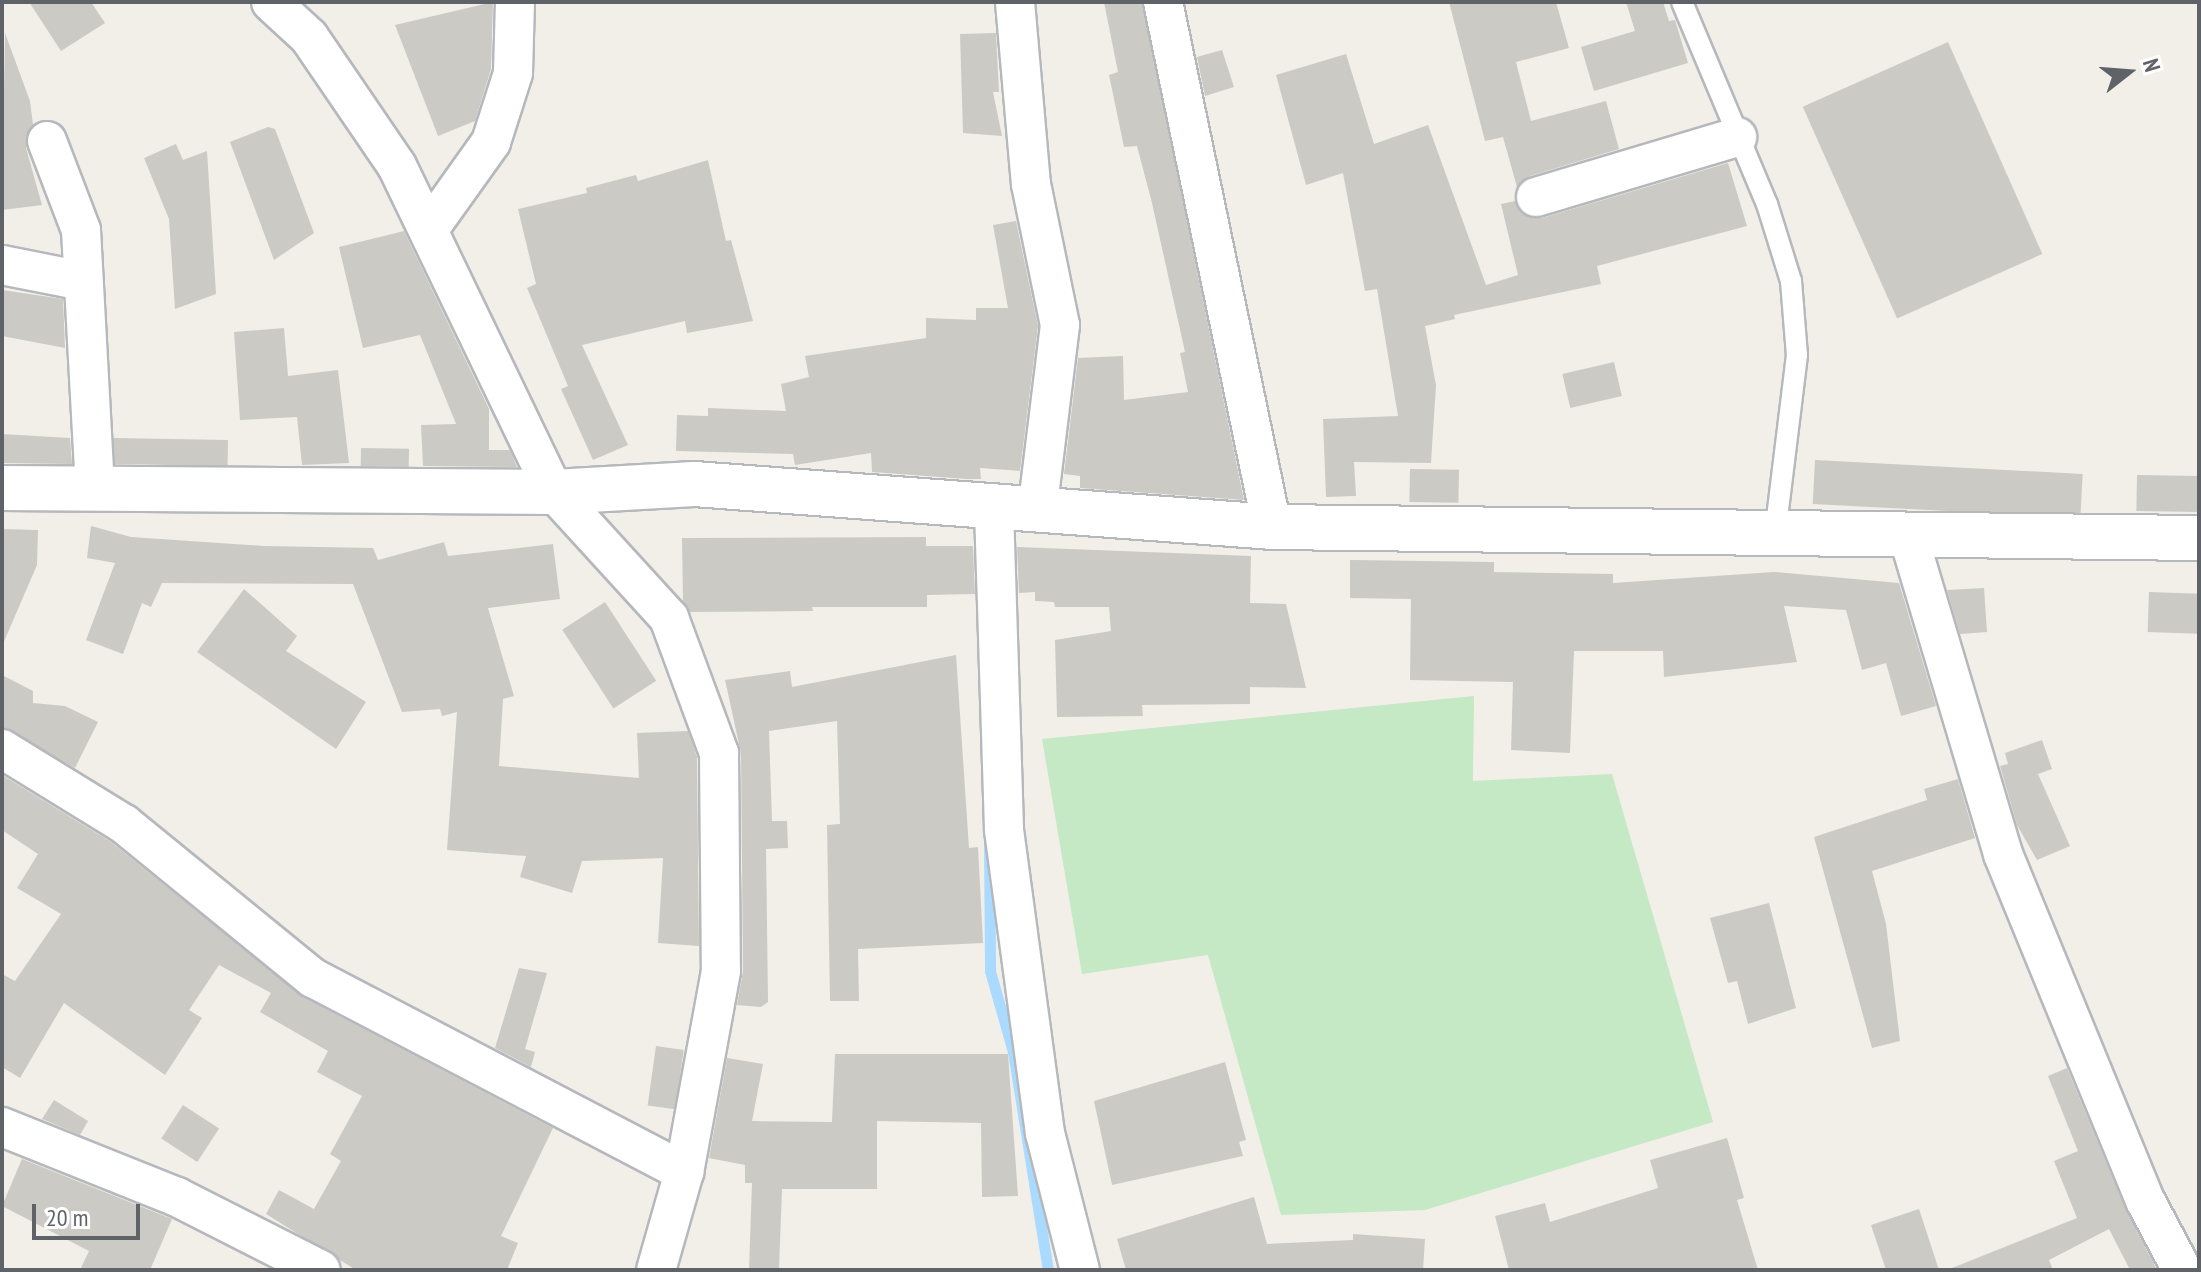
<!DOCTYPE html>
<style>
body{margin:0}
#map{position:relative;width:2201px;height:1272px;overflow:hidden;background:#f1efe8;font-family:"PT Sans Narrow",sans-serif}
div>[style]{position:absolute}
.green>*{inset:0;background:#c5e8c5}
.stream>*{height:11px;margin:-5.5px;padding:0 5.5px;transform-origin:5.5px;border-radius:5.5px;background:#aadaff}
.building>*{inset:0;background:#cccac5;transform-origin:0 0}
.roads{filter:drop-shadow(2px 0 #b5b8bc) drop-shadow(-2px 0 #b5b8bc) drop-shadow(0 2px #b5b8bc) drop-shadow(0 -2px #b5b8bc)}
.lane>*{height:20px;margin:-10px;padding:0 10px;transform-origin:10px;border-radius:10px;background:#fff}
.street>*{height:38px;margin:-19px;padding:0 19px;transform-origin:19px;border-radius:19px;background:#fff}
.secondary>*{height:44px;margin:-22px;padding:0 22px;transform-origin:22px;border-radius:22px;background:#fff}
span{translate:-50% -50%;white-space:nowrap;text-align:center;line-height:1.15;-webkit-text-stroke:6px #fff;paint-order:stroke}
.frame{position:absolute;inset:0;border:4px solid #5f6368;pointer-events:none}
.north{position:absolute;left:2089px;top:32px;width:80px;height:80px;-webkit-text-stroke:6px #fff;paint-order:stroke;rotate:73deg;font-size:22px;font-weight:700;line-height:32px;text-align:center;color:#5f6368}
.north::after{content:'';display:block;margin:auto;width:28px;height:36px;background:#5f6368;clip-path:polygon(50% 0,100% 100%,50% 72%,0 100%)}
.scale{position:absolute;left:32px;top:1204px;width:108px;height:36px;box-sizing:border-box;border:4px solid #5f6368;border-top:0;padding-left:10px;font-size:24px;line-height:28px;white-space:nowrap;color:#5f6368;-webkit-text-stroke:6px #fff;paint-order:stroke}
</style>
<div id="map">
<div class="green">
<i style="clip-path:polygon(1474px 696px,1473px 781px,1612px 774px,1713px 1122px,1425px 1210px,1281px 1215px,1208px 955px,1082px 974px,1042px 739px)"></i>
</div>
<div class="stream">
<i style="left:989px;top:845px;width:126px;rotate:89.5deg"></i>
<i style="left:990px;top:971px;width:84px;rotate:74.1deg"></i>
<i style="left:1013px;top:1052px;width:221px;rotate:80.9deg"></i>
</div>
<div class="building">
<i style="clip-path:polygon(29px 2px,91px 2px,105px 23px,61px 51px)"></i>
<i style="clip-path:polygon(493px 2px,491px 69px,475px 121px,438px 136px,395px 25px)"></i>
<i style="clip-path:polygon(1104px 2px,1142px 2px,1244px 500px,1080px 488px,1080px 476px,1064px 474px,1078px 358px,1123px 356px,1124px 400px,1188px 392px,1180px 353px,1185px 352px,1152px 203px,1137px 146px,1124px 147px,1109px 75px,1118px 72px)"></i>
<i style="clip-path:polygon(1449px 2px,1556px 2px,1569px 48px,1516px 62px,1531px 121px,1606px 101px,1619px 149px,1530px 176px,1517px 187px,1503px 137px,1485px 141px)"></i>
<i style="clip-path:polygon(1626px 2px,1663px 2px,1669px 21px,1675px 20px,1688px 63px,1594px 91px,1581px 47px,1635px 31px)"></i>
<i style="clip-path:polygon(5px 33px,30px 101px,33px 125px,26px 148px,42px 205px,2px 210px)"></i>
<i style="clip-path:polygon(996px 33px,999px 92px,993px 92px,1002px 136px,963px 133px,960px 34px)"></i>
<i style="left:1948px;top:42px;width:232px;height:159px;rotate:66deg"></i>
<i style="clip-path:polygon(1222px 50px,1234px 87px,1205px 96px,1197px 57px)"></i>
<i style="clip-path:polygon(1346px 54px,1374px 144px,1428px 125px,1486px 285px,1518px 275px,1501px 204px,1515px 201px,1522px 213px,1542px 218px,1728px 163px,1747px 226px,1597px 266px,1601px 284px,1454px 315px,1455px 319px,1425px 326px,1436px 385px,1431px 463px,1354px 462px,1356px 496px,1326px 497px,1323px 419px,1398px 416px,1377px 289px,1365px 291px,1343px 173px,1306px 185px,1276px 75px)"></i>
<i style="clip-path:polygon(268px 127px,275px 129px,314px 233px,274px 260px,230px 142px)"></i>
<i style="clip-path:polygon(176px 144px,183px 160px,207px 151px,216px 294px,175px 309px,169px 219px,144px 158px)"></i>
<i style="clip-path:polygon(708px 160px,726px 241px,731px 240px,753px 321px,687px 333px,685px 321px,582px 345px,628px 445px,593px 460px,561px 389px,568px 386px,527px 288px,536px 284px,518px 209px,587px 193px,586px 188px,636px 175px,638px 181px)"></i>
<i style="clip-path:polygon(1016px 221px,1038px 326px,1020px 471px,980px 468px,981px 479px,967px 479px,872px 472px,871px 453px,795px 465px,793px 454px,676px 451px,677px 415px,708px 416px,708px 408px,786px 411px,781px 384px,809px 377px,805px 356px,926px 338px,926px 318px,976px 320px,976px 308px,1008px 308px,993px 225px)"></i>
<i style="clip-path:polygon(404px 231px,489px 409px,489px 450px,510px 450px,517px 467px,423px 466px,421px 425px,456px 424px,420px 335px,363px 348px,339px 247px)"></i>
<i style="clip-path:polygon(2px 290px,63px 299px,65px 348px,2px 336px)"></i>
<i style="clip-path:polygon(284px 328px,288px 376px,338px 370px,349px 463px,302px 465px,297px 417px,240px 420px,234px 332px)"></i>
<i style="left:1614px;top:362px;width:35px;height:53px;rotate:77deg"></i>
<i style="clip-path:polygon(2px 434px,70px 438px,72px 464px,2px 463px)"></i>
<i style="left:114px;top:438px;width:114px;height:26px;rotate:1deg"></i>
<i style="left:361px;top:448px;width:48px;height:18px;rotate:1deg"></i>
<i style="left:1815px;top:460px;width:268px;height:44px;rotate:3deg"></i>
<i style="left:1410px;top:469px;width:49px;height:33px;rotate:1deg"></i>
<i style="left:2137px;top:475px;width:62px;height:36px;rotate:1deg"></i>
<i style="clip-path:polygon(91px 526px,131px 537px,264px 546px,373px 548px,378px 560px,444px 542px,448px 556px,553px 544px,560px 599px,488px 608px,514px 696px,503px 699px,499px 766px,639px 778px,637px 733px,688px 731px,697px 757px,699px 946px,658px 943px,663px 858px,582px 861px,572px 893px,520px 877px,526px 856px,447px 850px,457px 712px,442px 716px,440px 709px,402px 712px,353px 584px,162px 583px,151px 607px,142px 603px,123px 654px,86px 640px,115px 563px,87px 558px)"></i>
<i style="clip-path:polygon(2px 529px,38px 530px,37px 565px,2px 646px)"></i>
<i style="clip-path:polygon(926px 537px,926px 546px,973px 546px,975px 594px,927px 595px,927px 607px,812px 607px,813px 611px,690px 612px,683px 601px,682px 538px)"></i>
<i style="clip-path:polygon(1017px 547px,1251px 556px,1250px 603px,1286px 604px,1306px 688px,1250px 687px,1250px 704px,1142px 705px,1143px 716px,1057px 717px,1055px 640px,1111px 631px,1109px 607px,1055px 607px,1054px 602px,1035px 601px,1035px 592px,1019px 593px)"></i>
<i style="clip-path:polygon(1350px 560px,1494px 562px,1494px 572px,1613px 574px,1613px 583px,1774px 572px,1899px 583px,1936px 706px,1901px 716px,1886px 663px,1862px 670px,1846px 610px,1784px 606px,1797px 662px,1664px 677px,1663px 651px,1574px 651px,1570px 753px,1511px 750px,1513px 682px,1410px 680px,1411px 599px,1350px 598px)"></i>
<i style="clip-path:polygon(1984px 588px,1987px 632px,1960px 634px,1947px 590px)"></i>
<i style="clip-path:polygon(244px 589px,297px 636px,286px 651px,366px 702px,336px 749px,197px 652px)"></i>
<i style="left:2149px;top:592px;width:50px;height:40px;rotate:2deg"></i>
<i style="left:605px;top:602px;width:94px;height:51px;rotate:57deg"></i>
<i style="clip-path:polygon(956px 655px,969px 848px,978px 847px,983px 943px,858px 949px,859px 1001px,830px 1001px,827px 825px,840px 824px,837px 721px,769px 731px,772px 821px,787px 821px,788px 848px,766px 849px,768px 1002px,761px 1007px,737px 1005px,743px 971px,741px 753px,725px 680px,790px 671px,792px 687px)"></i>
<i style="clip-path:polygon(2px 675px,33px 691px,33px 703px,65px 706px,98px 722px,75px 768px,2px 727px)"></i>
<i style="clip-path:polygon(2042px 740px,2052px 769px,2038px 774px,2070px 846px,2037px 860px,2017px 825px,2000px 766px,2008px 764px,2005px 753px)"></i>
<i style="clip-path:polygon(2px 775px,111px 842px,303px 997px,553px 1128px,501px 1236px,518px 1243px,507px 1270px,356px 1270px,266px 1214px,279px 1190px,314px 1209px,341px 1161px,330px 1154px,362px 1096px,317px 1072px,328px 1051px,260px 1012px,271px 993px,219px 965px,189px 1010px,202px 1018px,165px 1075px,64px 1003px,20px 1078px,2px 1067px,2px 974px,15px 981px,61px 914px,17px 888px,38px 854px,2px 830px)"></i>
<i style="clip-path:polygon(1958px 779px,1975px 838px,1872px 871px,1886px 924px,1900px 1041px,1872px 1048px,1814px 837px,1927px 800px,1924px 789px)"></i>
<i style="clip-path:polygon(1769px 903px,1796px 1008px,1748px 1024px,1737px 981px,1728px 983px,1710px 918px)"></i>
<i style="clip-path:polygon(519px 968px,547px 973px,525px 1049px,535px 1052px,531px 1067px,495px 1048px)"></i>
<i style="left:656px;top:1046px;width:28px;height:60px;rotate:8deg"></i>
<i style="clip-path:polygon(835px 1054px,1008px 1054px,1018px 1196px,982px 1197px,981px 1123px,877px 1121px,877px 1189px,782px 1189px,779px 1270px,749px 1270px,752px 1183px,745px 1183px,745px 1165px,709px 1158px,727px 1058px,763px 1064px,752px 1121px,832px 1122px)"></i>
<i style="clip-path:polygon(1225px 1062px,1246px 1140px,1239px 1142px,1243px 1156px,1112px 1185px,1094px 1101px)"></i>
<i style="clip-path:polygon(2067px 1068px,2126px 1210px,2157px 1270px,2130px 1270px,2109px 1229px,2049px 1260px,2053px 1270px,1947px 1270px,2077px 1218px,2054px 1161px,2078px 1151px,2048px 1076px)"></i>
<i style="clip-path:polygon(54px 1100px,88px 1121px,80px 1135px,42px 1119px)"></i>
<i style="left:183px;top:1105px;width:43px;height:40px;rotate:33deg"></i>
<i style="clip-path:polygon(1727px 1138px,1744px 1198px,1737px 1200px,1758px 1270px,1509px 1270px,1495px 1216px,1545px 1203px,1550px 1222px,1658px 1188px,1650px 1160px)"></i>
<i style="clip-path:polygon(22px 1159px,172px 1219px,150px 1270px,80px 1270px,89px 1251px,2px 1206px)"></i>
<i style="clip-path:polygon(1254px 1197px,1267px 1244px,1353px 1240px,1353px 1234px,1425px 1239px,1423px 1270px,1126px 1270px,1117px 1239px)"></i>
<i style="clip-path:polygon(1919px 1209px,1939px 1270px,1886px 1270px,1871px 1225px)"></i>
</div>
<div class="roads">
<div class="lane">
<i style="left:1682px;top:2px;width:219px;rotate:67.2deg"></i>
<i style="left:1767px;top:204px;width:81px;rotate:72.7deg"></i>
<i style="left:1791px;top:281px;width:74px;rotate:85.4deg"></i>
<i style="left:1797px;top:355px;width:179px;rotate:97deg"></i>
</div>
<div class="street">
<i style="left:271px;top:2px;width:52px;rotate:42.6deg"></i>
<i style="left:309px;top:37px;width:156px;rotate:55.7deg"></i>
<i style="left:397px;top:166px;width:362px;rotate:64.3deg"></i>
<i style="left:554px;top:492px;width:171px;rotate:47.6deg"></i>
<i style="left:669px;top:618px;width:144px;rotate:69.7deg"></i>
<i style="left:719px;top:753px;width:218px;rotate:89.5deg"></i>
<i style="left:721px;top:971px;width:204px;rotate:100.4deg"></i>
<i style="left:684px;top:1172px;width:102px;rotate:105.9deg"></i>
<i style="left:1015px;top:2px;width:183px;rotate:85deg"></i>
<i style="left:1031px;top:184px;width:144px;rotate:78.4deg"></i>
<i style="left:1060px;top:325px;width:188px;rotate:97deg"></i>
<i style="left:1163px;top:2px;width:536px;rotate:78.27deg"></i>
<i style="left:47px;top:141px;width:95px;rotate:69.1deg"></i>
<i style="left:81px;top:230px;width:259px;rotate:86.9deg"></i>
<i style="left:1536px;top:197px;width:210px;rotate:-16.6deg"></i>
<i style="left:429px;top:229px;width:107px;rotate:-54.5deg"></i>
<i style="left:491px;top:142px;width:72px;rotate:-72.3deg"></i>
<i style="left:513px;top:73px;width:71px;rotate:-88.4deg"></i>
<i style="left:2px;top:265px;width:83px;rotate:11.2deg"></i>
<i style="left:994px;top:510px;width:320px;rotate:88.2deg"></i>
<i style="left:1004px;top:830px;width:306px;rotate:82.3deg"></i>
<i style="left:1045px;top:1133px;width:141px;rotate:75.7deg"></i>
<i style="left:1908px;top:535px;width:333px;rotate:73.4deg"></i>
<i style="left:2003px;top:854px;width:376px;rotate:67.7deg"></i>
<i style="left:2146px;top:1202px;width:77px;rotate:62.1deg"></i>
<i style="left:2px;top:749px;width:143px;rotate:31.6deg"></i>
<i style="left:124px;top:824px;width:244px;rotate:39.2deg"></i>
<i style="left:313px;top:978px;width:419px;rotate:27.6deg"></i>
<i style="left:2px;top:1127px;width:188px;rotate:21.8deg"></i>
<i style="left:177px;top:1197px;width:161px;rotate:26.9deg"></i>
</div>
<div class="secondary">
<i style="left:2px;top:488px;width:552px;rotate:0.42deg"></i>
<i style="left:554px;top:492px;width:140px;rotate:-3.3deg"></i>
<i style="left:694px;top:484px;width:580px;rotate:4.25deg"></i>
<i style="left:1272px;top:527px;width:927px;rotate:0.68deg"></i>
</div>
</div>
<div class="frame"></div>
<div class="north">N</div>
<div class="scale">20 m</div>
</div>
